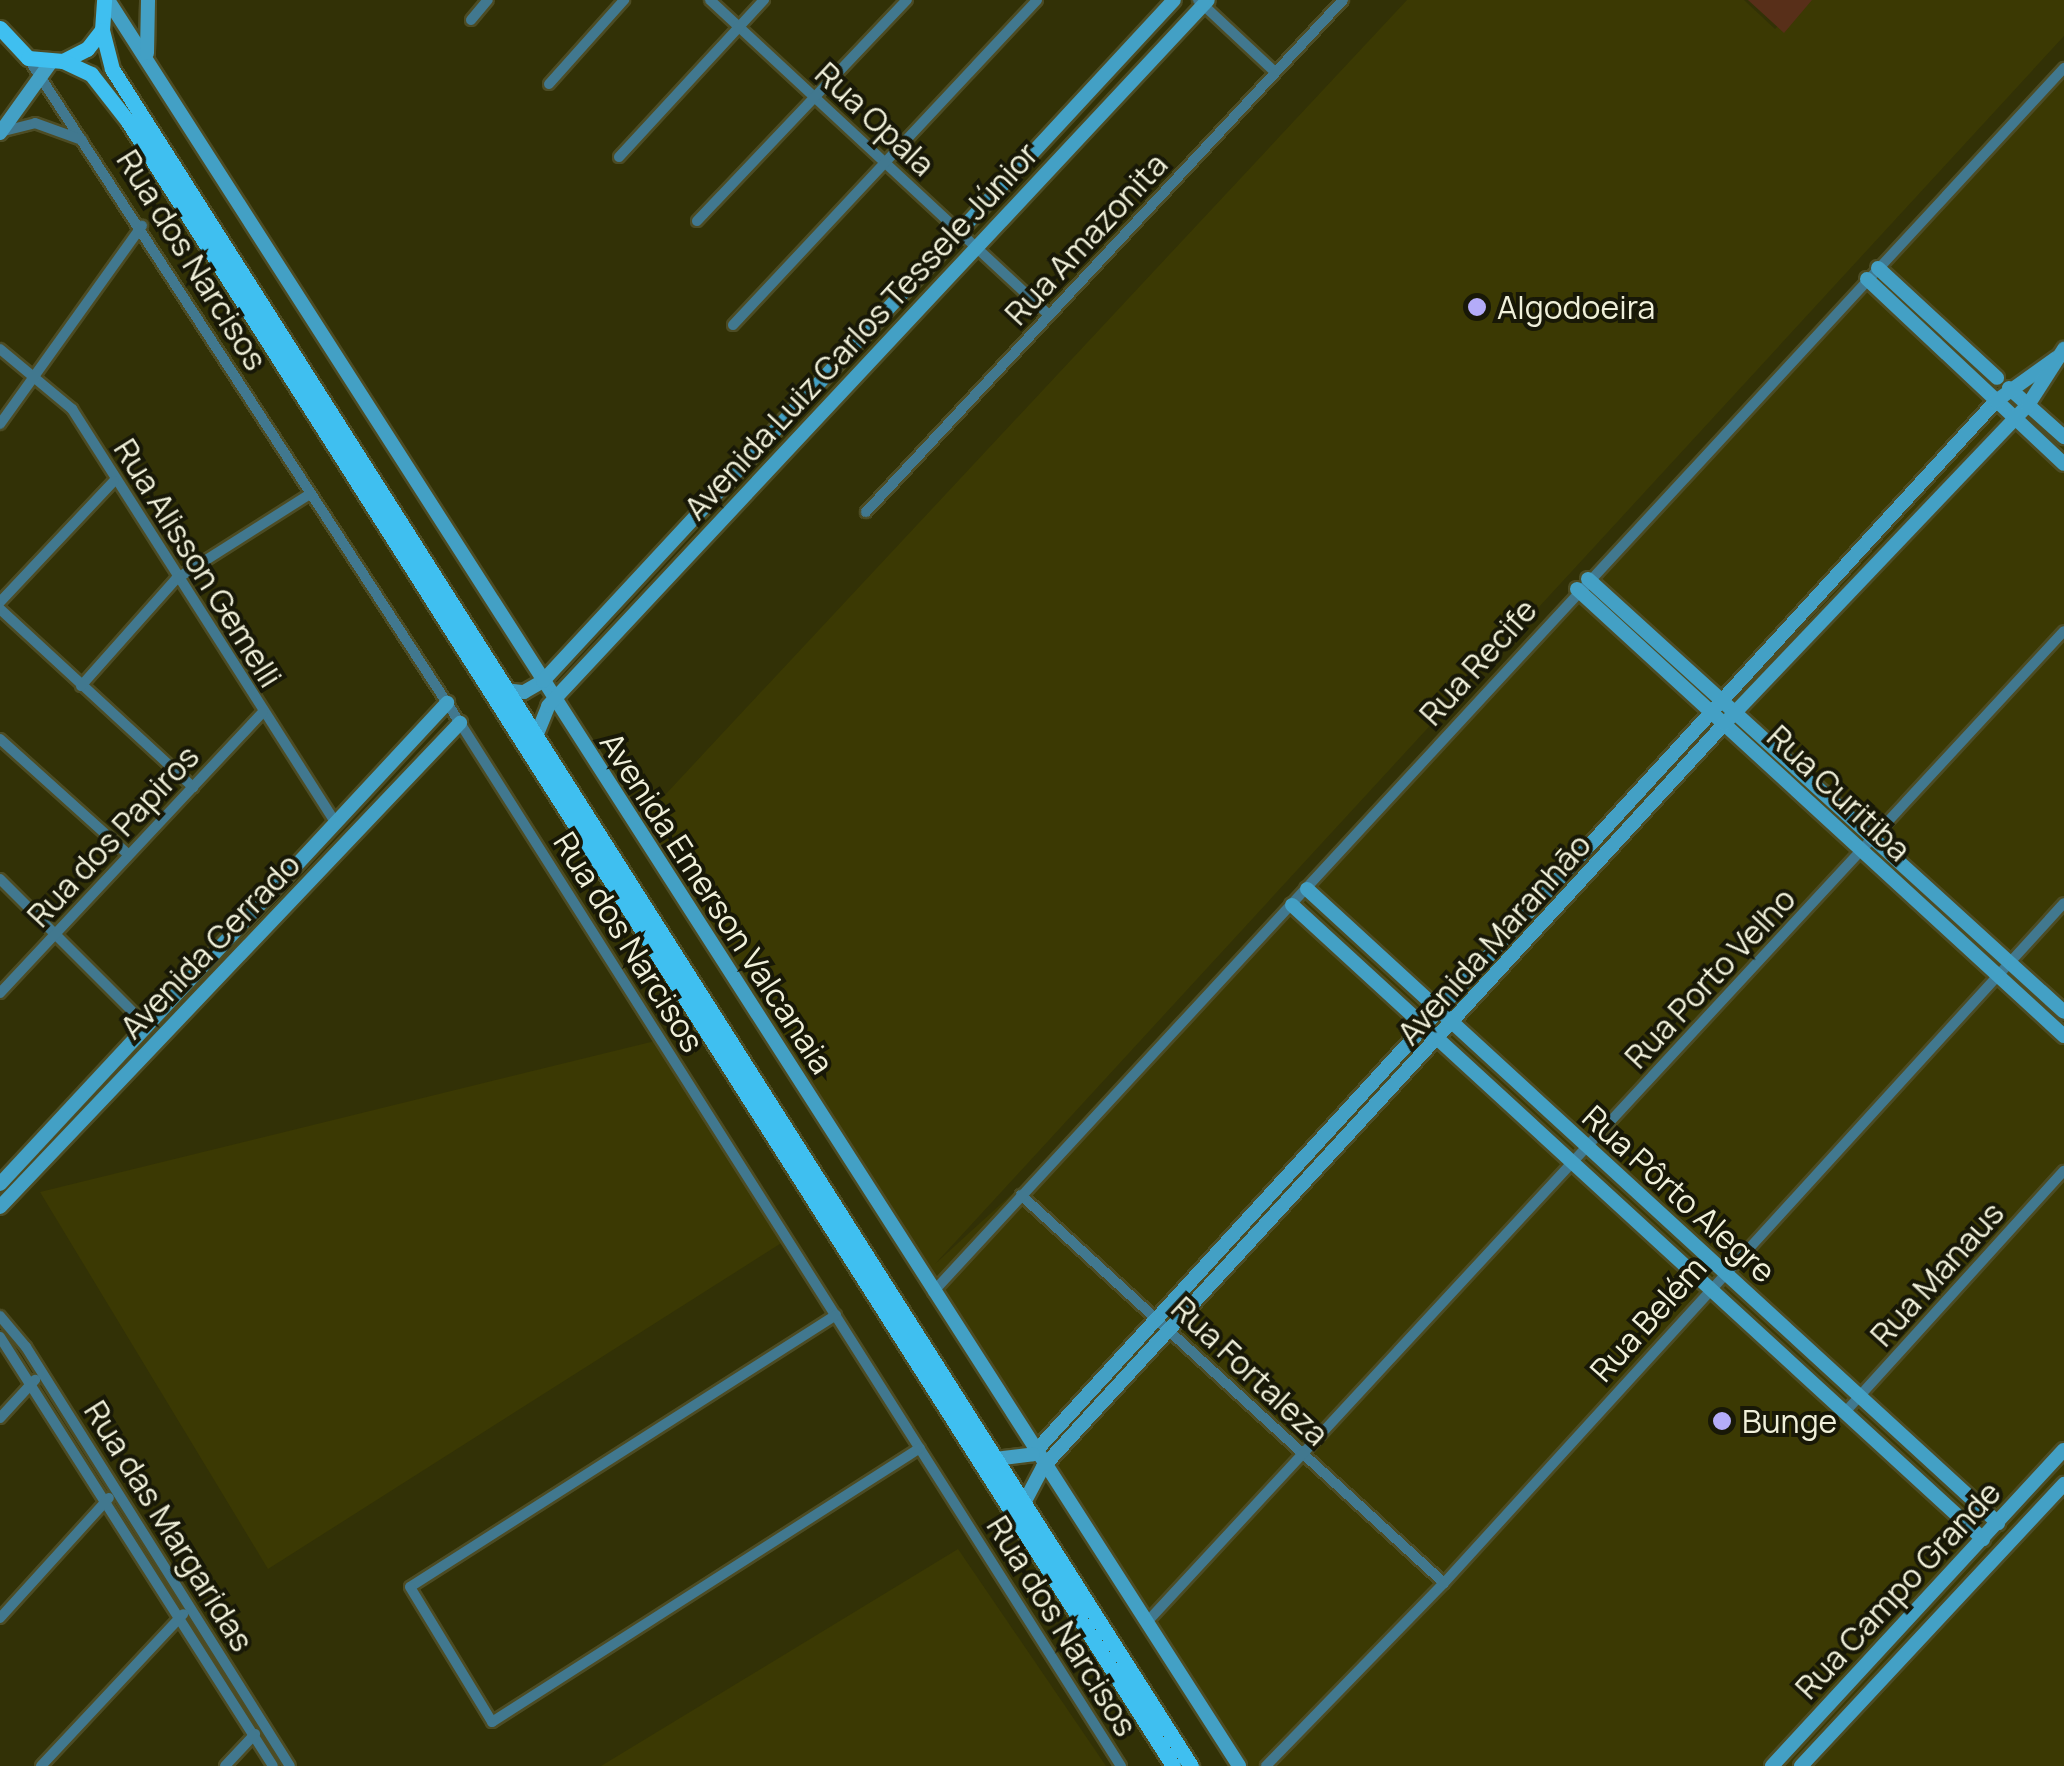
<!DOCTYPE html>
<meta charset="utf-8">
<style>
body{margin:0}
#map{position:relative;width:2064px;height:1766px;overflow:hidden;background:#323106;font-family:Manrope,sans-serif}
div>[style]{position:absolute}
.built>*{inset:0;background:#3b3903}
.green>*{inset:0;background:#582f19}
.roads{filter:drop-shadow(2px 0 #4d4c24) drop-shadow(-2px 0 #4d4c24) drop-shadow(0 2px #4d4c24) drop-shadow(0 -2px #4d4c24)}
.street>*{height:10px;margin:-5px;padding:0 5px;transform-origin:5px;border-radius:5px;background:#41788f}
.secondary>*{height:14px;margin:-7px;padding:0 7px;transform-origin:7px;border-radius:7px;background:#43a0c5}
.primary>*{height:15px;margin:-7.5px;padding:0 7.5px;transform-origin:7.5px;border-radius:7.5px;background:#3fbff0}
.dots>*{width:28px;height:28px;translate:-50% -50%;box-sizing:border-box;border:5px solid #181807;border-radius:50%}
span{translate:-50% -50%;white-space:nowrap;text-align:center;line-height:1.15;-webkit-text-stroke:8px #181807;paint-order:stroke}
.street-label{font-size:32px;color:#f0f0da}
.poi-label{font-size:32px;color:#f0f0da}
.left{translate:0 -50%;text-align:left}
</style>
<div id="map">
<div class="built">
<i style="clip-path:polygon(1407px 0,1744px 0,1775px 29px,1802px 0,2064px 0,2064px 36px,935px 1264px,1025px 1182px,1432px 763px,2064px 79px,2064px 1766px,1244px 1766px,636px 826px)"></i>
<i style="clip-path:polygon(655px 1041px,783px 1242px,268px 1569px,40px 1192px)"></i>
<i style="clip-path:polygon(958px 1549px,1106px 1766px,601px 1766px)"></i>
</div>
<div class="green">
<i style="clip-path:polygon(1748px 0,1812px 0,1784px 33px)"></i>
</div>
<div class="roads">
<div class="street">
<i style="left:710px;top:0;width:463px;rotate:42.9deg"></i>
<i style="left:1198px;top:0;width:105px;rotate:43.1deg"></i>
<i style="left:471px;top:20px;width:26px;rotate:-50deg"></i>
<i style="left:28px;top:58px;width:793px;rotate:56.99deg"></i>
<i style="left:460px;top:723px;width:1235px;rotate:57.64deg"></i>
<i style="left:549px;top:84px;width:113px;rotate:-48.2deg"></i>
<i style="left:4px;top:131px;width:32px;rotate:-14deg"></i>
<i style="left:35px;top:123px;width:50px;rotate:19.9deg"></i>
<i style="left:619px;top:157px;width:214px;rotate:-47.3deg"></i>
<i style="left:697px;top:221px;width:305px;rotate:-46.5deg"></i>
<i style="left:733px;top:325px;width:445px;rotate:-46.9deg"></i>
<i style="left:0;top:349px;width:94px;rotate:39.8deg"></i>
<i style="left:72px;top:409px;width:490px;rotate:57.5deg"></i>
<i style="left:0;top:424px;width:244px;rotate:-54.4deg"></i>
<i style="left:866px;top:512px;width:700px;rotate:-47.03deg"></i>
<i style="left:0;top:602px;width:166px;rotate:-46.7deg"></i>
<i style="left:0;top:609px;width:263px;rotate:42.7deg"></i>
<i style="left:81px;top:686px;width:143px;rotate:-48.4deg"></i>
<i style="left:176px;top:579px;width:159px;rotate:-32.4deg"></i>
<i style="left:0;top:739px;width:173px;rotate:42deg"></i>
<i style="left:0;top:879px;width:206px;rotate:45deg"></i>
<i style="left:0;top:993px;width:385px;rotate:-46.9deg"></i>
<i style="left:1021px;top:1195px;width:574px;rotate:42.53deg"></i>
<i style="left:933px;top:1292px;width:1667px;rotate:-47.26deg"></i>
<i style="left:836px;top:1315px;width:505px;rotate:147.44deg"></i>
<i style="left:410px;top:1587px;width:158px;rotate:58.7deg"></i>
<i style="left:492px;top:1722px;width:508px;rotate:-32.63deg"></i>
<i style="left:0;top:1316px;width:40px;rotate:50deg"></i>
<i style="left:26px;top:1347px;width:495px;rotate:57.8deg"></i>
<i style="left:0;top:1337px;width:508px;rotate:57.53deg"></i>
<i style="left:1847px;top:1410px;width:323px;rotate:-47.8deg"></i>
<i style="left:0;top:1418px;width:52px;rotate:-47.4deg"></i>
<i style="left:0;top:1618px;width:162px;rotate:-47.8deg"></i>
<i style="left:1147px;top:1622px;width:1350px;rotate:-47.22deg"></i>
<i style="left:41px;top:1766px;width:208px;rotate:-46.9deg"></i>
<i style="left:225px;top:1766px;width:44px;rotate:-46.8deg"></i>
<i style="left:1266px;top:1766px;width:255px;rotate:-45.8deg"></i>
<i style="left:1444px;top:1583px;width:920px;rotate:-47.64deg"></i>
</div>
<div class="secondary">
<i style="left:108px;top:0;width:2097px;rotate:57.36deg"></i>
<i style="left:147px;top:53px;width:53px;rotate:-88.9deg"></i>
<i style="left:0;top:133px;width:87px;rotate:-54.3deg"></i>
<i style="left:1878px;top:268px;width:162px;rotate:42.7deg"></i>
<i style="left:1867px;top:279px;width:270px;rotate:43.2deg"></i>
<i style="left:2009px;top:388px;width:74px;rotate:41.7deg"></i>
<i style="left:1588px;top:579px;width:643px;rotate:42.29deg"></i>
<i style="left:1577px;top:589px;width:661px;rotate:42.55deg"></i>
<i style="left:504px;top:690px;width:20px;rotate:6deg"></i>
<i style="left:524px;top:692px;width:22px;rotate:-30deg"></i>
<i style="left:543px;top:681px;width:928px;rotate:-47.18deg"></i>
<i style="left:535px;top:739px;width:35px;rotate:-68deg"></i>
<i style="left:548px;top:706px;width:966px;rotate:-46.93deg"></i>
<i style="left:1307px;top:889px;width:938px;rotate:42.54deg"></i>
<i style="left:1292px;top:905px;width:938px;rotate:42.54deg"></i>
<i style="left:0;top:1184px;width:657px;rotate:-47.1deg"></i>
<i style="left:0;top:1207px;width:668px;rotate:-46.46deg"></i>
<i style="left:1033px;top:1454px;width:1427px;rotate:-47.56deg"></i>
<i style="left:1996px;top:401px;width:74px;rotate:-35.6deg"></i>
<i style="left:995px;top:1459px;width:38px;rotate:-7deg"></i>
<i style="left:1024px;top:1503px;width:41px;rotate:-62.2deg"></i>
<i style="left:1043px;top:1467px;width:1008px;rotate:-47.49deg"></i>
<i style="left:1724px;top:724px;width:441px;rotate:-46.4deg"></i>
<i style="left:2028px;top:405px;width:67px;rotate:-57.3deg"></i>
<i style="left:1772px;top:1766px;width:430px;rotate:-47.3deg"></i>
<i style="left:1801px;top:1766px;width:386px;rotate:-47deg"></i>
</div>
<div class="primary">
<i style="left:0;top:28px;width:41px;rotate:47deg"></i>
<i style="left:28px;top:58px;width:35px;rotate:5deg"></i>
<i style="left:63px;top:61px;width:27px;rotate:-27deg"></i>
<i style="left:87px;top:49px;width:24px;rotate:-52deg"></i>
<i style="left:102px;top:30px;width:30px;rotate:-86deg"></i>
<i style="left:102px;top:30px;width:40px;rotate:75.6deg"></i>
<i style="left:112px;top:69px;width:2011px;rotate:57.55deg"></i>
<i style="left:63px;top:61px;width:31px;rotate:25deg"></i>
<i style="left:91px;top:74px;width:58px;rotate:52deg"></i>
<i style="left:127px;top:120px;width:1950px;rotate:57.56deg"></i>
</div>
</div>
<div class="dots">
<i style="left:1477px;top:307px;background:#b4acf9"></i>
<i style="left:1722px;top:1421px;background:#b4acf9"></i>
</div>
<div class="street-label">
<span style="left:875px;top:119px;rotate:43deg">Rua Opala</span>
<span style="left:1086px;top:239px;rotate:-47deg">Rua Amazonita</span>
<span style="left:192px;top:260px;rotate:58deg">Rua dos Narcisos</span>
<span style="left:861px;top:331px;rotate:-47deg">Avenida Luiz Carlos Tessele Júnior</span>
<span style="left:198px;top:563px;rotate:58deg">Rua Alisson Gemelli</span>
<span style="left:1478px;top:662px;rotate:-48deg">Rua Recife</span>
<span style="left:1839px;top:793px;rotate:43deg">Rua Curitiba</span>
<span style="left:113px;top:836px;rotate:-47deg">Rua dos Papiros</span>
<span style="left:717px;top:903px;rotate:57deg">Avenida Emerson Valcanaia</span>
<span style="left:1494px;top:939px;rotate:-48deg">Avenida Maranhão</span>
<span style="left:629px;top:942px;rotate:58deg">Rua dos Narcisos</span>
<span style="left:210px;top:946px;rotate:-46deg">Avenida Cerrado</span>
<span style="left:1710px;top:978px;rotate:-47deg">Rua Porto Velho</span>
<span style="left:1679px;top:1194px;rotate:42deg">Rua Pôrto Alegre</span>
<span style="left:1937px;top:1274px;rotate:-48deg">Rua Manaus</span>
<span style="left:1648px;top:1319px;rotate:-48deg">Rua Belém</span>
<span style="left:1250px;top:1371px;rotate:43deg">Rua Fortaleza</span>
<span style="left:169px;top:1526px;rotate:58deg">Rua das Margaridas</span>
<span style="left:1898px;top:1590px;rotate:-47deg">Rua Campo Grande</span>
<span style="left:1062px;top:1626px;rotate:58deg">Rua dos Narcisos</span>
</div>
<div class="poi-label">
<span class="left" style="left:1497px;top:307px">Algodoeira</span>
<span class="left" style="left:1742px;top:1421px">Bunge</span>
</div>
</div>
